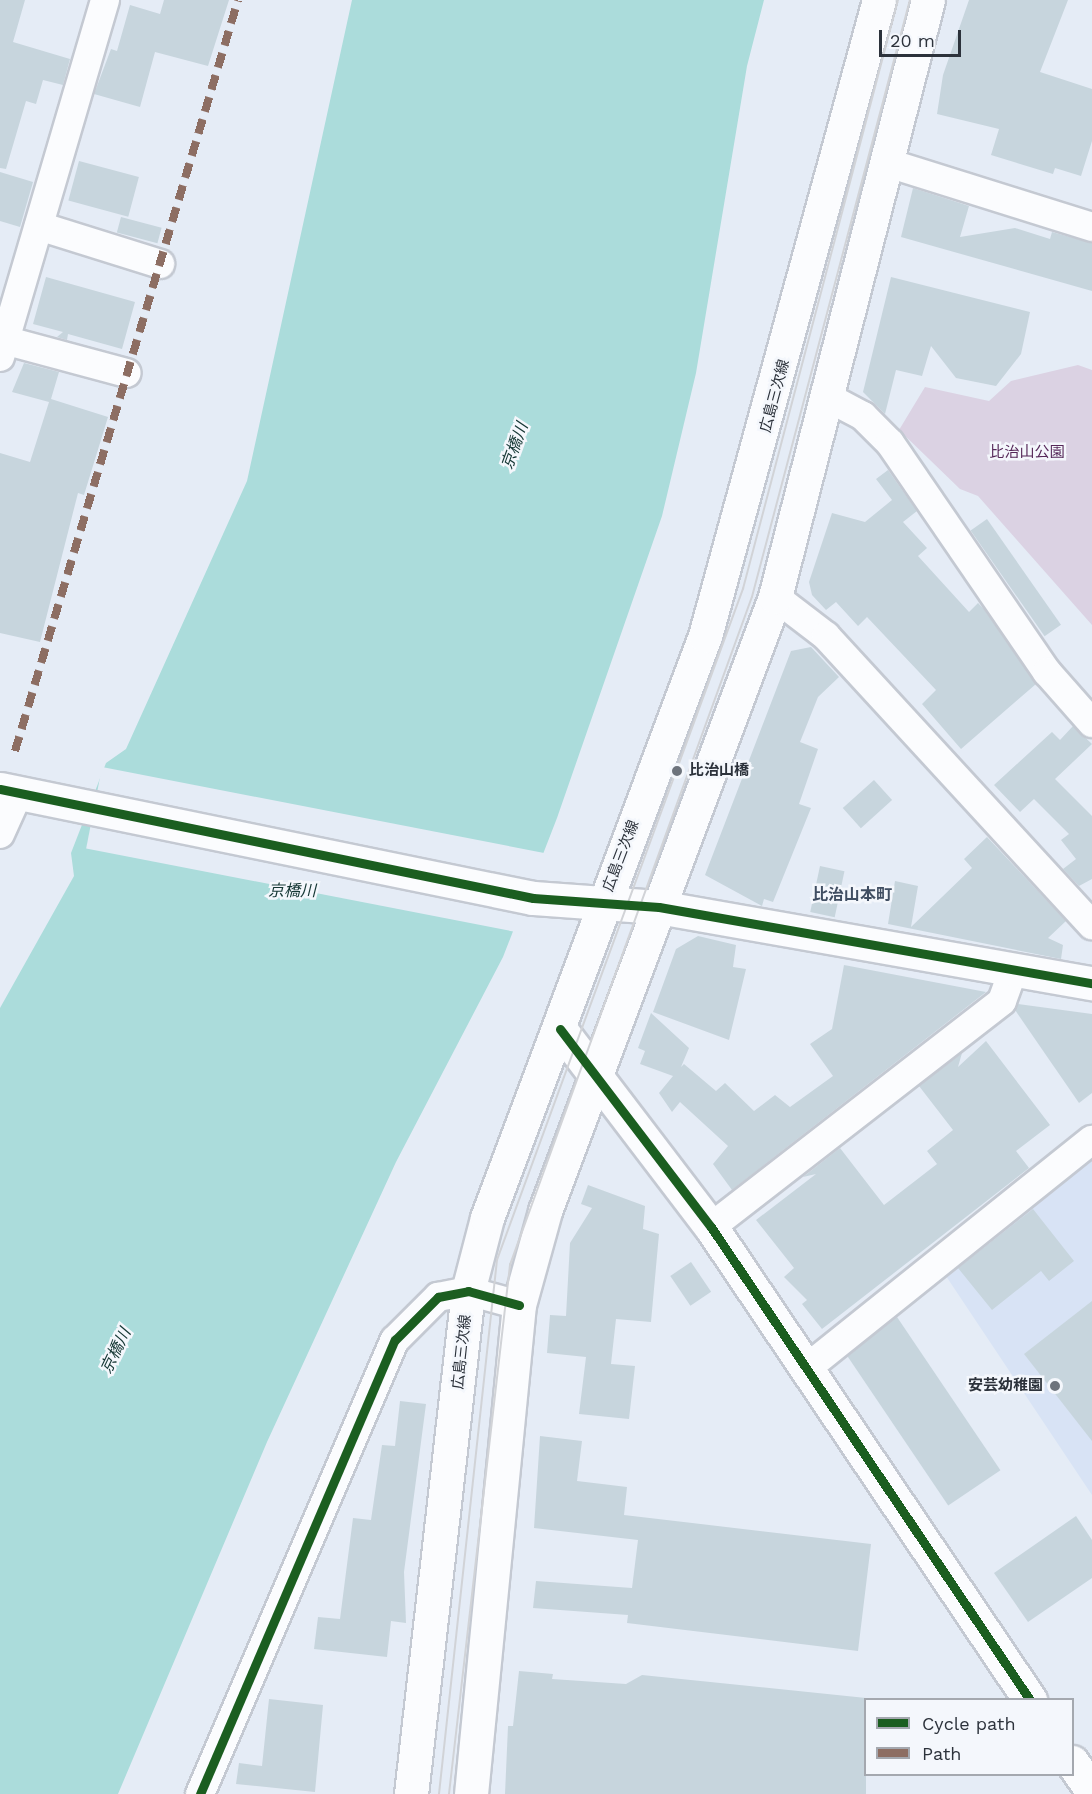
<!DOCTYPE html>
<meta charset="utf-8">
<style>
body{margin:0}
#map{position:relative;width:1092px;height:1794px;overflow:hidden;background:#e5ecf6;font-family:"Work Sans","Noto Sans JP",sans-serif}
div>[style]{position:absolute}
.built>*{inset:0;background:#d8e3f5}
.green>*{inset:0;background:#dbd2e3}
.water>*{inset:0;background:#abdcdb}
.pier>*{inset:0;background:#e5ecf6;transform-origin:0 0}
.building>*{inset:0;background:#c7d5dd;transform-origin:0 0}
.roads{filter:drop-shadow(2px 0 #c4c9d2) drop-shadow(-2px 0 #c4c9d2) drop-shadow(0 2px #c4c9d2) drop-shadow(0 -2px #c4c9d2)}
.street>*{height:28px;margin:-14px;padding:0 14px;transform-origin:14px;border-radius:14px;background:#fbfcfe}
.secondary>*{height:33px;margin:-16.5px;padding:0 16.5px;transform-origin:16.5px;border-radius:16.5px;background:#fbfcfe}
.primary>*{height:33px;margin:-16.5px;padding:0 16.5px;transform-origin:16.5px;border-radius:16.5px;background:#fbfcfe}
.tram>*{height:1.5px;margin:-0.75px;padding:0 0.75px;transform-origin:0.75px;border-radius:0.75px;background:#d1d3d7}
.quiet>*{height:8px;margin-top:-4px;transform-origin:0;background:repeating-linear-gradient(90deg,#8d6e63 0 15px,transparent 0 23px)}
.cycleway>*{height:9px;margin:-4.5px;padding:0 4.5px;transform-origin:4.5px;border-radius:4.5px;background:#1b5e20}
.dots>*{width:16px;height:16px;translate:-50% -50%;box-sizing:border-box;border:3px solid #f4f7fc;border-radius:50%}
span{translate:-50% -50%;white-space:nowrap;text-align:center;line-height:1.15;-webkit-text-stroke:5px #f4f7fc;paint-order:stroke}
.street-label{font-size:15px;color:#2c323b}
.park-label{font-size:15px;color:#562859}
.poi-label{font-size:15px;color:#2c323b;font-weight:700}
.left{translate:0 -50%;text-align:left}
.right{translate:-100% -50%;text-align:right}
.water-label{font-size:16px;color:#143633;font-style:italic}
.neighbourhood-label{font-size:16px;color:#404e62;font-weight:700}
.legend{position:absolute;left:864px;top:1698px;width:210px;height:78px;box-sizing:border-box;background:#f4f7fc;border:2px solid #a4a8af;margin:0;padding:8px 10px;list-style:none;font-size:18px;color:#2c323b}
.legend li{display:flex;align-items:center;gap:12px;height:30px}
.legend b{width:30px;border:2px solid #a4a8af}
.scale{position:absolute;left:879px;top:30px;width:82px;height:27px;box-sizing:border-box;border:3px solid #2c323b;border-top:0;padding-left:8px;font-size:18px;line-height:21px;white-space:nowrap;color:#2c323b;-webkit-text-stroke:4px #f4f7fc;paint-order:stroke}
</style>
<div id="map">
<div class="built">
<i style="clip-path:polygon(1092px 1158px,1092px 1495px,946px 1276px)"></i>
</div>
<div class="green">
<i style="clip-path:polygon(1078px 365px,1092px 370px,1092px 625px,978px 496px,960px 489px,899px 430px,925px 387px,989px 401px,1011px 381px)"></i>
</div>
<div class="water">
<i style="clip-path:polygon(352px 0,764px 0,747px 66px,696px 373px,662px 516px,557px 818px,503px 957px,396px 1162px,267px 1442px,118px 1794px,0 1794px,0 1008px,74px 876px,71px 853px,106px 763px,126px 749px,247px 481px)"></i>
</div>
<div class="pier">
<i style="left:102px;top:767px;width:453px;height:83px;rotate:11deg"></i>
</div>
<div class="building">
<i style="clip-path:polygon(0 0,25px 0,13px 42px,70px 59px,63px 85px,43px 80px,36px 104px,26px 101px,6px 169px,0 168px)"></i>
<i style="clip-path:polygon(164px 0,229px 0,208px 66px,155px 52px,140px 107px,94px 94px,111px 49px,117px 51px,130px 5px,160px 14px)"></i>
<i style="clip-path:polygon(969px 0,1068px 0,1040px 72px,1092px 89px,1092px 141px,1081px 176px,1055px 168px,1053px 174px,991px 155px,999px 129px,937px 114px,943px 75px)"></i>
<i style="left:79px;top:161px;width:62px;height:41px;rotate:15deg"></i>
<i style="clip-path:polygon(0 172px,33px 182px,20px 227px,0 221px)"></i>
<i style="clip-path:polygon(913px 188px,969px 206px,960px 237px,1015px 228px,1050px 239px,1052px 232px,1092px 243px,1092px 291px,901px 237px)"></i>
<i style="left:121px;top:217px;width:42px;height:16px;rotate:15deg"></i>
<i style="clip-path:polygon(46px 277px,135px 302px,122px 349px,68px 334px,67px 340px,57px 337px,63px 332px,33px 324px)"></i>
<i style="clip-path:polygon(891px 277px,1030px 312px,1021px 354px,996px 386px,956px 378px,931px 346px,922px 376px,896px 370px,885px 414px,863px 392px)"></i>
<i style="clip-path:polygon(24px 363px,59px 372px,51px 399px,108px 417px,84px 495px,78px 493px,40px 642px,0 633px,0 453px,30px 462px,49px 402px,12px 392px)"></i>
<i style="clip-path:polygon(888px 470px,917px 511px,903px 522px,927px 548px,918px 556px,969px 612px,978px 603px,984px 609px,1036px 684px,961px 749px,922px 704px,936px 690px,867px 617px,858px 626px,836px 602px,826px 610px,812px 595px,809px 582px,832px 513px,865px 522px,892px 500px,876px 479px)"></i>
<i style="left:987px;top:519px;width:129px;height:20px;rotate:55deg"></i>
<i style="clip-path:polygon(811px 647px,839px 677px,818px 697px,800px 742px,818px 749px,799px 804px,811px 808px,773px 902px,764px 899px,762px 906px,705px 875px,791px 651px)"></i>
<i style="clip-path:polygon(1073px 726px,1092px 744px,1055px 779px,1092px 816px,1092px 879px,1079px 886px,1063px 869px,1076px 859px,1061px 840px,1069px 834px,1034px 799px,1020px 812px,994px 785px,1052px 732px,1060px 740px)"></i>
<i style="left:874px;top:780px;width:27px;height:42px;rotate:48deg"></i>
<i style="clip-path:polygon(987px 837px,1066px 921px,1048px 938px,1063px 945px,1061px 959px,888px 924px,895px 881px,918px 886px,911px 927px,972px 868px,964px 859px)"></i>
<i style="left:820px;top:866px;width:25px;height:47px;rotate:12deg"></i>
<i style="clip-path:polygon(698px 936px,736px 945px,733px 967px,746px 969px,729px 1040px,653px 1012px,676px 949px)"></i>
<i style="clip-path:polygon(844px 965px,986px 992px,732px 1190px,713px 1164px,728px 1146px,680px 1102px,672px 1112px,659px 1093px,673px 1076px,640px 1064px,645px 1051px,638px 1048px,651px 1013px,689px 1048px,681px 1067px,684px 1064px,716px 1091px,725px 1083px,754px 1111px,775px 1095px,790px 1107px,833px 1076px,810px 1044px,832px 1029px)"></i>
<i style="clip-path:polygon(1018px 1004px,1092px 1014px,1092px 1093px,1079px 1103px,1015px 1010px)"></i>
<i style="clip-path:polygon(986px 1041px,1050px 1125px,1016px 1151px,1029px 1168px,822px 1329px,802px 1304px,807px 1300px,784px 1277px,794px 1268px,756px 1220px,816px 1174px,803px 1177px,840px 1148px,884px 1205px,937px 1164px,927px 1151px,953px 1130px,919px 1086px,962px 1053px,958px 1067px)"></i>
<i style="clip-path:polygon(588px 1185px,645px 1206px,643px 1229px,659px 1234px,651px 1322px,616px 1319px,611px 1364px,635px 1366px,629px 1419px,579px 1414px,586px 1357px,547px 1353px,550px 1315px,566px 1316px,570px 1243px,592px 1208px,581px 1204px)"></i>
<i style="clip-path:polygon(1033px 1209px,1074px 1261px,1049px 1281px,1041px 1271px,992px 1310px,958px 1268px)"></i>
<i style="left:691px;top:1262px;width:36px;height:25px;rotate:56deg"></i>
<i style="clip-path:polygon(1092px 1301px,1092px 1441px,1024px 1354px)"></i>
<i style="left:897px;top:1317px;width:185px;height:63px;rotate:56deg"></i>
<i style="clip-path:polygon(400px 1401px,426px 1404px,404px 1572px,406px 1623px,391px 1621px,387px 1657px,314px 1649px,318px 1617px,340px 1619px,353px 1518px,371px 1520px,382px 1445px,395px 1446px)"></i>
<i style="clip-path:polygon(540px 1436px,582px 1441px,577px 1481px,627px 1487px,624px 1515px,871px 1544px,858px 1651px,627px 1623px,628px 1615px,533px 1608px,536px 1581px,632px 1588px,638px 1540px,534px 1528px)"></i>
<i style="clip-path:polygon(1076px 1516px,1092px 1540px,1092px 1578px,1028px 1622px,994px 1573px)"></i>
<i style="clip-path:polygon(519px 1671px,553px 1674px,552px 1679px,626px 1684px,642px 1675px,866px 1698px,866px 1794px,505px 1794px,508px 1726px,513px 1726px)"></i>
<i style="clip-path:polygon(269px 1699px,323px 1705px,315px 1792px,236px 1784px,239px 1763px,262px 1766px)"></i>
</div>
<div class="roads">
<div class="street">
<i style="left:885px;top:162px;width:217px;rotate:17.4deg"></i>
<i style="left:39px;top:226px;width:127px;rotate:17.4deg"></i>
<i style="left:0;top:339px;width:131px;rotate:15deg"></i>
<i style="left:0;top:357px;width:372px;rotate:-73.6deg"></i>
<i style="left:827px;top:397px;width:41px;rotate:27.8deg"></i>
<i style="left:863px;top:416px;width:38px;rotate:45deg"></i>
<i style="left:890px;top:443px;width:278px;rotate:55.6deg"></i>
<i style="left:1047px;top:672px;width:68px;rotate:48.6deg"></i>
<i style="left:775px;top:597px;width:64px;rotate:37.4deg"></i>
<i style="left:826px;top:636px;width:393px;rotate:47.4deg"></i>
<i style="left:0;top:834px;width:46px;rotate:-65.7deg"></i>
<i style="left:711px;top:1227px;width:368px;rotate:-37.8deg"></i>
<i style="left:1002px;top:1001px;width:30px;rotate:-70deg"></i>
<i style="left:807px;top:1368px;width:365px;rotate:-38.7deg"></i>
<i style="left:200px;top:1794px;width:494px;rotate:-66.8deg"></i>
<i style="left:395px;top:1340px;width:61px;rotate:-45deg"></i>
<i style="left:438px;top:1297px;width:31px;rotate:-11deg"></i>
<i style="left:468px;top:1291px;width:53px;rotate:15.4deg"></i>
</div>
<div class="secondary">
<i style="left:0;top:789px;width:544px;rotate:11.56deg"></i>
<i style="left:533px;top:898px;width:126px;rotate:4.1deg"></i>
<i style="left:659px;top:907px;width:440px;rotate:10deg"></i>
<i style="left:560px;top:1029px;width:249px;rotate:52.7deg"></i>
<i style="left:711px;top:1227px;width:571px;rotate:56deg"></i>
<i style="left:1072px;top:1762px;width:35px;rotate:55deg"></i>
</div>
<div class="primary">
<i style="left:411px;top:1794px;width:506px;rotate:-83.53deg"></i>
<i style="left:468px;top:1291px;width:75px;rotate:-75.4deg"></i>
<i style="left:487px;top:1218px;width:621px;rotate:-69.47deg"></i>
<i style="left:705px;top:636px;width:659px;rotate:-74.7deg"></i>
<i style="left:471px;top:1794px;width:491px;rotate:-84.4deg"></i>
<i style="left:519px;top:1305px;width:98px;rotate:-74.5deg"></i>
<i style="left:545px;top:1211px;width:656px;rotate:-69.46deg"></i>
<i style="left:775px;top:597px;width:616px;rotate:-75.63deg"></i>
</div>
</div>
<div class="tram">
<i style="left:439px;top:1794px;width:537px;rotate:-83.8deg"></i>
<i style="left:497px;top:1260px;width:715px;rotate:-69.87deg"></i>
<i style="left:743px;top:589px;width:609px;rotate:-75.26deg"></i>
<i style="left:449px;top:1794px;width:533px;rotate:-83.42deg"></i>
<i style="left:510px;top:1265px;width:710px;rotate:-70.09deg"></i>
<i style="left:752px;top:597px;width:618px;rotate:-75.18deg"></i>
</div>
<div class="quiet">
<i style="left:15px;top:751px;width:783px;rotate:-73.46deg"></i>
</div>
<div class="cycleway">
<i style="left:0;top:789px;width:544px;rotate:11.56deg"></i>
<i style="left:533px;top:898px;width:126px;rotate:4.1deg"></i>
<i style="left:659px;top:907px;width:440px;rotate:10deg"></i>
<i style="left:560px;top:1029px;width:249px;rotate:52.7deg"></i>
<i style="left:711px;top:1227px;width:571px;rotate:56deg"></i>
<i style="left:200px;top:1794px;width:494px;rotate:-66.8deg"></i>
<i style="left:395px;top:1340px;width:61px;rotate:-45deg"></i>
<i style="left:438px;top:1297px;width:31px;rotate:-11deg"></i>
<i style="left:468px;top:1291px;width:53px;rotate:15.4deg"></i>
</div>
<div class="dots">
<i style="left:677px;top:771px;background:#6d737c"></i>
<i style="left:1055px;top:1386px;background:#6d737c"></i>
</div>
<div class="street-label">
<span style="left:775px;top:396px;rotate:-75deg">広島三次線</span>
<span style="left:621px;top:856px;rotate:-69deg">広島三次線</span>
<span style="left:462px;top:1352px;rotate:-84deg">広島三次線</span>
</div>
<div class="park-label">
<span style="left:1027px;top:453px">比治山公園</span>
</div>
<div class="poi-label">
<span class="left" style="left:689px;top:771px">比治山橋</span>
<span class="right" style="left:1043px;top:1386px">安芸幼稚園</span>
</div>
<div class="water-label">
<span style="left:515px;top:446px;rotate:-70deg">京橋川</span>
<span style="left:292px;top:891px">京橋川</span>
<span style="left:116px;top:1351px;rotate:-64deg">京橋川</span>
</div>
<div class="neighbourhood-label">
<span style="left:852px;top:895px">比治山本町</span>
</div>
<ul class="legend">
<li><b style="height:8px;background:#1b5e20"></b>Cycle path</li>
<li><b style="height:8px;background:#8d6e63"></b>Path</li>
</ul>
<div class="scale">20 m</div>
</div>
